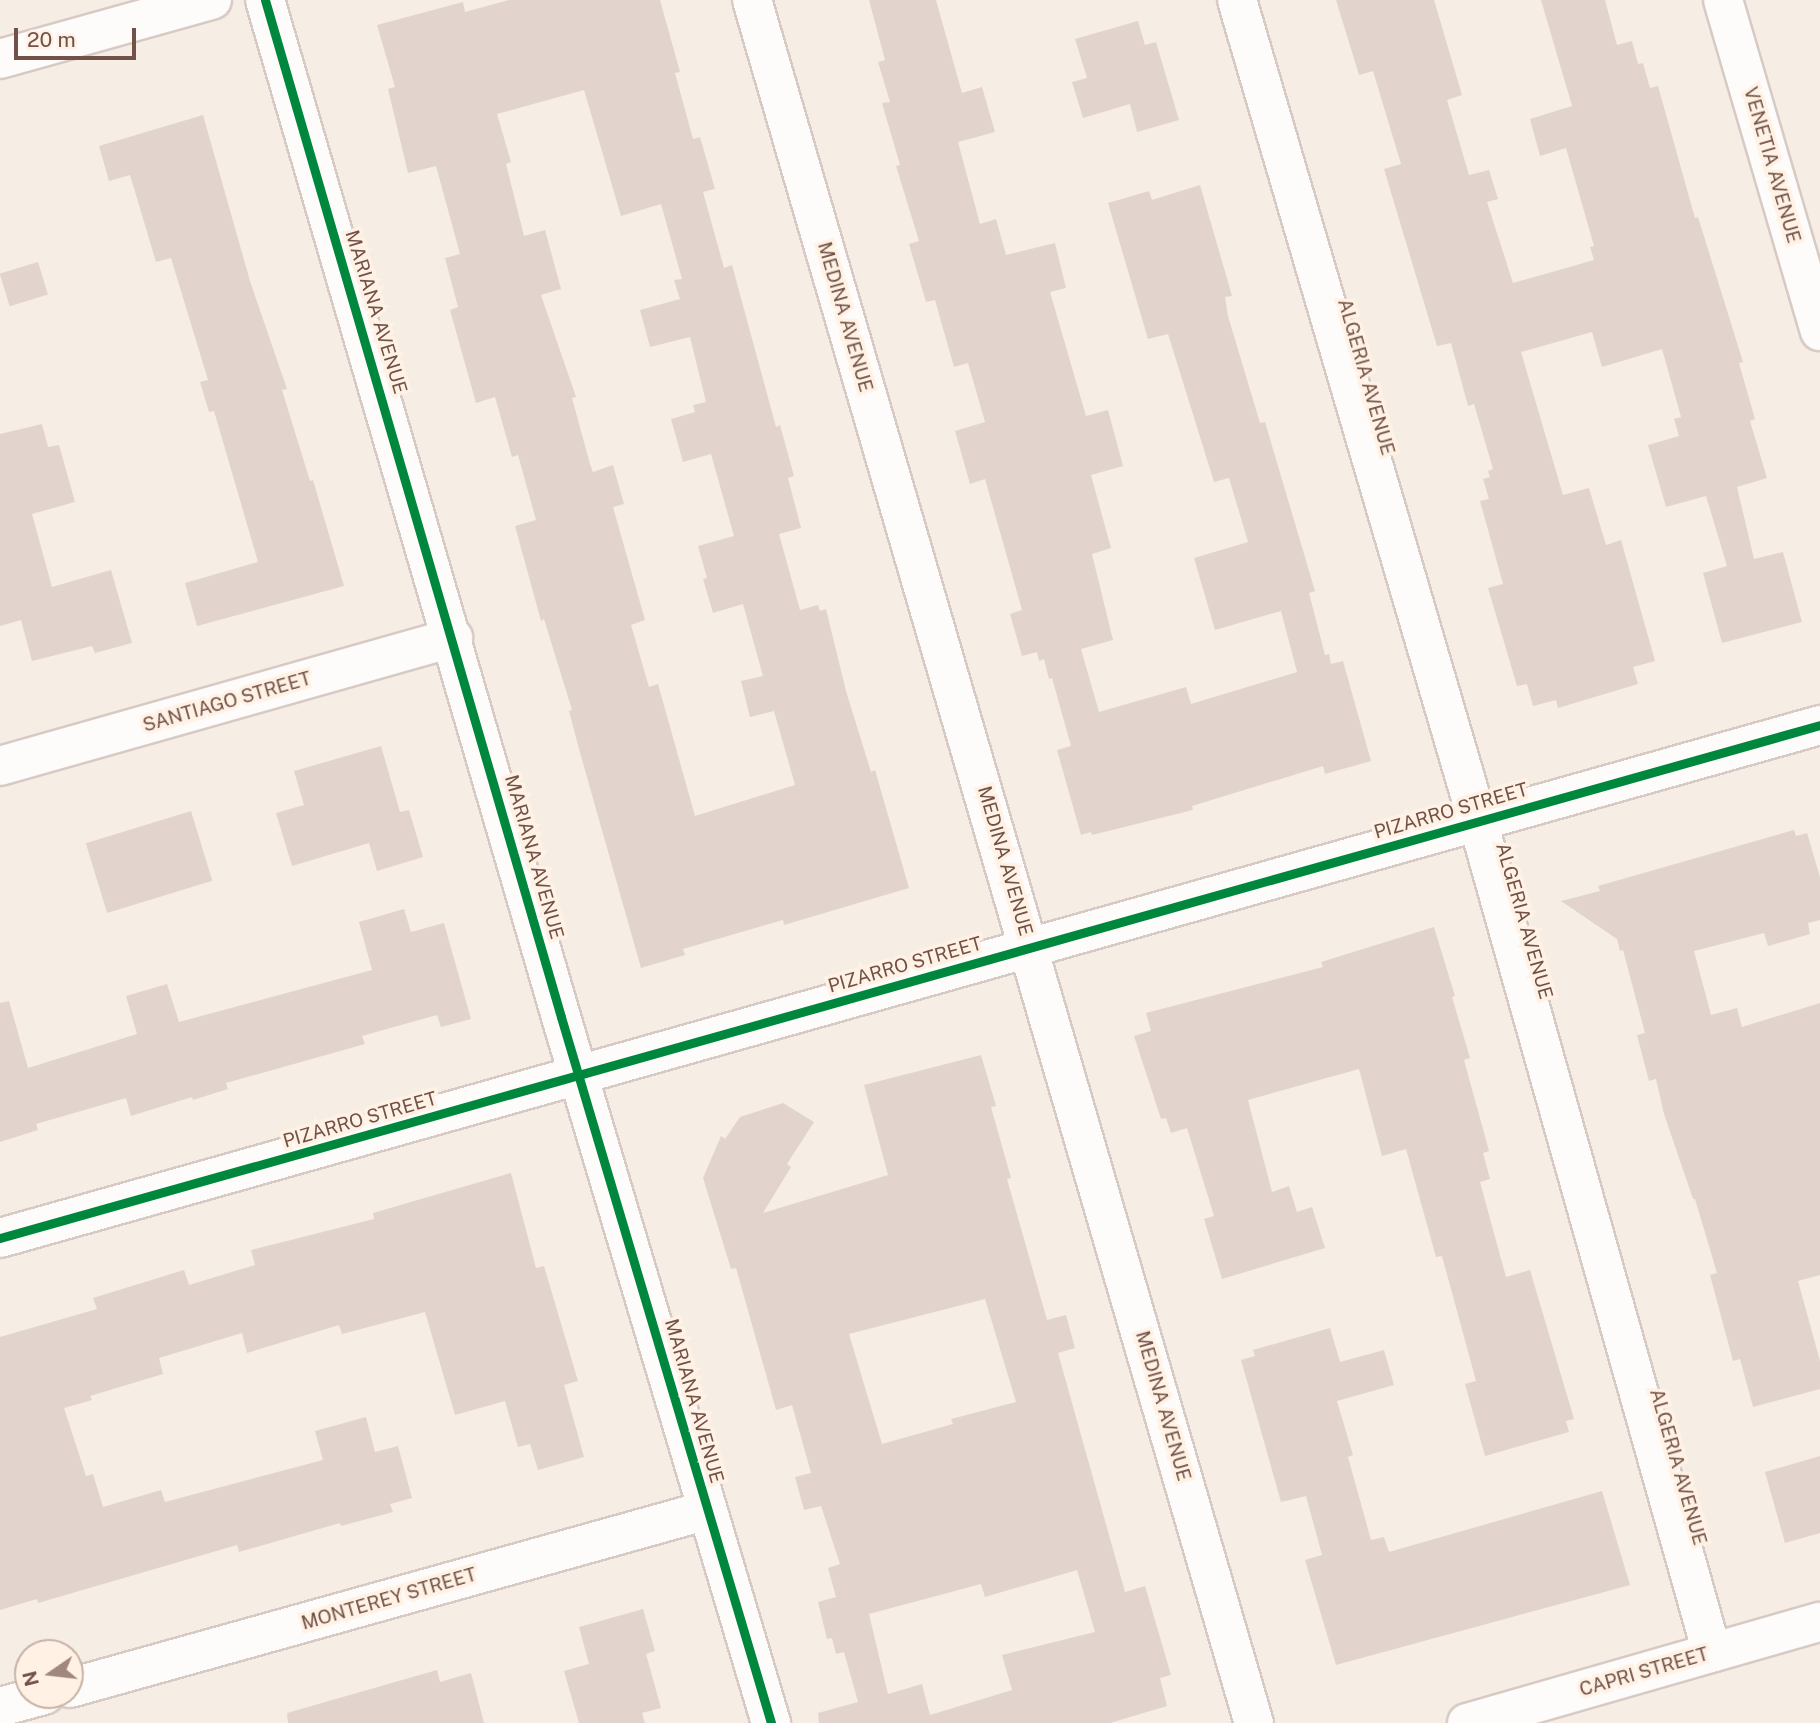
<!DOCTYPE html>
<style>
body{margin:0}
#map{position:relative;width:1820px;height:1723px;overflow:hidden;background:#f6ede5;font-family:"Public Sans",sans-serif}
div>[style]{position:absolute}
.building>*{inset:0;background:#e2d4cd;transform-origin:0 0}
.roads{filter:drop-shadow(2px 0 #d7cac4) drop-shadow(-2px 0 #d7cac4) drop-shadow(0 2px #d7cac4) drop-shadow(0 -2px #d7cac4)}
.minor>*{height:38px;margin:-19px;padding:0 19px;transform-origin:19px;border-radius:19px;background:#fefcfb}
.cycleway>*{height:9px;margin:-4.5px;padding:0 4.5px;transform-origin:4.5px;border-radius:4.5px;background:#00873e}
span{translate:-50% -50%;white-space:nowrap;text-align:center;line-height:1.15;-webkit-text-stroke:7px #fff2e5;paint-order:stroke}
.street-label{font-size:19px;color:#725147}
.north{position:absolute;left:14px;top:1639px;width:70px;height:70px;box-sizing:border-box;background:#fff2e5;border:2px solid #c7b2a6;border-radius:50%;rotate:256deg;font-size:19px;font-weight:700;line-height:28px;text-align:center;color:#725147}
.north::after{content:'';display:block;margin:auto;width:24px;height:32px;background:#a0887e;clip-path:polygon(50% 0,100% 100%,50% 72%,0 100%)}
.scale{position:absolute;left:14px;top:28px;width:122px;height:32px;box-sizing:border-box;border:4px solid #725147;border-top:0;padding-left:9px;font-size:21px;line-height:24px;white-space:nowrap;color:#725147;-webkit-text-stroke:5px #fff2e5;paint-order:stroke}
</style>
<div id="map">
<div class="building">
<i style="clip-path:polygon(evenodd,509px 0,660px 0,680px 72px,675px 73px,693px 139px,700px 137px,715px 189px,703px 192px,724px 268px,732px 265px,776px 427px,780px 425px,794px 476px,788px 478px,801px 528px,779px 534px,800px 610px,818px 605px,820px 611px,826px 609px,846px 691px,871px 772px,875px 770px,909px 888px,784px 925px,783px 920px,683px 949px,685px 955px,641px 968px,579px 749px,569px 711px,572px 710px,544px 619px,541px 621px,515px 526px,536px 520px,518px 455px,512px 457px,495px 397px,476px 403px,450px 310px,458px 307px,445px 258px,460px 254px,436px 166px,408px 173px,388px 89px,395px 87px,377px 25px,463px 2px,465px 12px,509px 0,584px 90px,621px 216px,661px 204px,682px 279px,674px 280px,680px 299px,640px 310px,650px 347px,690px 337px,706px 402px,693px 405px,695px 412px,671px 419px,683px 462px,711px 454px,734px 536px,698px 546px,707px 578px,703px 579px,713px 613px,743px 604px,763px 676px,741px 681px,750px 717px,774px 711px,795px 785px,695px 816px,658px 684px,649px 687px,631px 625px,645px 620px,613px 507px,624px 504px,613px 465px,593px 472px,590px 464px,572px 398px,576px 397px,541px 295px,561px 289px,545px 230px,524px 236px,506px 164px,511px 162px,497px 114px,584px 90px)"></i>
<i style="clip-path:polygon(869px 0,936px 0,962px 93px,982px 87px,995px 132px,958px 142px,980px 224px,996px 219px,1006px 255px,1055px 243px,1066px 288px,1050px 292px,1086px 416px,1108px 410px,1123px 466px,1091px 475px,1111px 548px,1092px 554px,1113px 640px,1081px 649px,1099px 712px,1186px 687px,1191px 704px,1297px 672px,1281px 611px,1215px 630px,1194px 558px,1248px 542px,1229px 478px,1214px 482px,1168px 334px,1148px 339px,1108px 203px,1149px 191px,1152px 200px,1200px 185px,1232px 296px,1225px 297px,1228px 316px,1260px 423px,1265px 422px,1315px 591px,1309px 593px,1325px 655px,1329px 654px,1331px 664px,1343px 661px,1371px 761px,1325px 774px,1323px 766px,1192px 806px,1193px 810px,1092px 835px,1091px 832px,1081px 835px,1057px 750px,1071px 746px,1052px 678px,1049px 679px,1044px 659px,1039px 661px,1037px 652px,1022px 656px,1010px 614px,1022px 610px,985px 479px,970px 484px,955px 431px,985px 422px,968px 363px,954px 367px,935px 300px,926px 302px,909px 244px,919px 241px,896px 166px,900px 165px,882px 103px,890px 102px,878px 62px,885px 60px)"></i>
<i style="clip-path:polygon(1336px 0,1434px 0,1462px 95px,1447px 100px,1469px 175px,1489px 170px,1498px 199px,1487px 202px,1513px 283px,1594px 260px,1590px 247px,1594px 246px,1566px 148px,1540px 156px,1530px 119px,1572px 106px,1541px 0,1605px 0,1617px 45px,1632px 41px,1638px 64px,1643px 63px,1650px 88px,1658px 86px,1695px 218px,1698px 217px,1743px 362px,1739px 363px,1755px 419px,1750px 421px,1767px 478px,1737px 487px,1754px 559px,1783px 552px,1802px 622px,1722px 643px,1703px 573px,1727px 566px,1706px 496px,1666px 507px,1648px 445px,1679px 436px,1674px 419px,1681px 417px,1662px 349px,1602px 367px,1592px 332px,1521px 352px,1563px 495px,1589px 488px,1606px 545px,1621px 540px,1655px 661px,1633px 667px,1638px 684px,1558px 708px,1556px 700px,1533px 706px,1527px 684px,1517px 686px,1488px 588px,1503px 584px,1480px 501px,1489px 499px,1483px 479px,1490px 477px,1488px 471px,1493px 469px,1474px 404px,1468px 406px,1451px 343px,1437px 346px,1384px 169px,1401px 164px,1373px 71px,1359px 75px)"></i>
<i style="clip-path:polygon(1138px 21px,1145px 45px,1156px 42px,1179px 120px,1137px 132px,1130px 104px,1083px 118px,1072px 82px,1087px 78px,1075px 39px)"></i>
<i style="clip-path:polygon(203px 115px,250px 281px,287px 389px,282px 390px,310px 481px,313px 480px,344px 586px,197px 626px,185px 583px,258px 562px,214px 411px,209px 412px,200px 382px,208px 380px,171px 258px,156px 262px,130px 175px,109px 181px,99px 146px)"></i>
<i style="left:38px;top:262px;width:34px;height:40px;rotate:73deg"></i>
<i style="clip-path:polygon(42px 424px,48px 447px,59px 445px,75px 502px,32px 514px,52px 587px,111px 570px,132px 643px,95px 653px,92px 646px,32px 661px,21px 620px,0 626px,0 434px)"></i>
<i style="clip-path:polygon(381px 746px,400px 812px,409px 810px,423px 857px,377px 871px,369px 843px,292px 866px,276px 813px,304px 805px,294px 771px)"></i>
<i style="left:191px;top:811px;width:73px;height:110px;rotate:73deg"></i>
<i style="clip-path:polygon(1794px 830px,1796px 836px,1807px 833px,1820px 877px,1820px 920px,1808px 923px,1810px 934px,1768px 946px,1764px 933px,1694px 951px,1711px 1015px,1737px 1008px,1742px 1027px,1820px 1003px,1820px 1275px,1798px 1281px,1820px 1361px,1820px 1389px,1753px 1407px,1740px 1359px,1733px 1361px,1710px 1275px,1717px 1273px,1695px 1199px,1693px 1199px,1664px 1114px,1656px 1079px,1649px 1081px,1637px 1035px,1645px 1033px,1623px 950px,1620px 951px,1617px 939px,1561px 901px,1600px 891px,1598px 886px)"></i>
<i style="clip-path:polygon(404px 909px,411px 932px,444px 923px,471px 1019px,441px 1027px,437px 1015px,362px 1036px,365px 1044px,226px 1083px,228px 1089px,193px 1100px,192px 1097px,131px 1116px,126px 1098px,36px 1124px,38px 1130px,0 1142px,0 1003px,9px 1001px,28px 1068px,137px 1034px,126px 996px,167px 984px,179px 1022px,372px 970px,359px 922px)"></i>
<i style="clip-path:polygon(1434px 927px,1455px 996px,1452px 997px,1470px 1058px,1464px 1060px,1489px 1151px,1483px 1153px,1490px 1179px,1480px 1182px,1506px 1277px,1530px 1270px,1574px 1419px,1566px 1421px,1569px 1432px,1485px 1456px,1465px 1384px,1476px 1381px,1442px 1256px,1436px 1257px,1406px 1149px,1382px 1156px,1359px 1069px,1248px 1100px,1272px 1192px,1289px 1186px,1297px 1212px,1312px 1207px,1325px 1248px,1222px 1279px,1204px 1219px,1214px 1216px,1187px 1128px,1171px 1133px,1166px 1118px,1161px 1119px,1134px 1036px,1151px 1031px,1146px 1013px,1323px 967px,1321px 962px)"></i>
<i style="clip-path:polygon(evenodd,981px 1055px,996px 1106px,991px 1107px,1011px 1178px,1007px 1179px,1047px 1320px,1066px 1315px,1075px 1348px,1058px 1353px,1125px 1592px,1145px 1586px,1171px 1675px,1160px 1678px,1167px 1706px,1110px 1723px,819px 1723px,818px 1713px,858px 1702px,844px 1652px,836px 1654px,832px 1638px,827px 1639px,818px 1602px,836px 1597px,828px 1568px,840px 1564px,821px 1506px,804px 1510px,795px 1477px,811px 1473px,792px 1405px,776px 1410px,736px 1268px,731px 1269px,703px 1178px,721px 1136px,725px 1139px,740px 1117px,783px 1103px,814px 1122px,787px 1164px,791px 1167px,763px 1213px,888px 1175px,864px 1085px,981px 1055px,985px 1299px,1016px 1402px,951px 1419px,953px 1424px,882px 1444px,849px 1334px,985px 1299px,981px 1055px,1077px 1570px,1095px 1632px,1002px 1655px,1012px 1690px,930px 1715px,922px 1684px,888px 1694px,869px 1614px,981px 1584px,985px 1597px,1077px 1570px)"></i>
<i style="clip-path:polygon(511px 1173px,536px 1268px,544px 1266px,578px 1381px,564px 1385px,584px 1457px,538px 1470px,530px 1444px,518px 1447px,505px 1401px,455px 1415px,425px 1312px,342px 1334px,339px 1325px,247px 1353px,242px 1333px,159px 1358px,163px 1374px,90px 1396px,92px 1400px,64px 1408px,86px 1476px,93px 1474px,103px 1507px,161px 1490px,165px 1502px,323px 1460px,315px 1431px,366px 1417px,375px 1452px,398px 1446px,412px 1498px,390px 1504px,393px 1512px,341px 1526px,340px 1523px,239px 1552px,237px 1545px,38px 1603px,37px 1599px,0 1610px,0 1337px,97px 1309px,93px 1298px,184px 1270px,189px 1285px,255px 1265px,251px 1250px,374px 1219px,373px 1213px)"></i>
<i style="clip-path:polygon(1330px 1328px,1340px 1362px,1384px 1350px,1394px 1385px,1337px 1401px,1353px 1455px,1348px 1457px,1371px 1540px,1384px 1537px,1389px 1552px,1602px 1491px,1630px 1585px,1336px 1665px,1305px 1560px,1322px 1555px,1306px 1496px,1281px 1502px,1241px 1360px,1255px 1356px,1253px 1350px)"></i>
<i style="clip-path:polygon(1820px 1456px,1820px 1533px,1785px 1543px,1765px 1472px)"></i>
<i style="clip-path:polygon(643px 1609px,655px 1651px,646px 1654px,661px 1708px,642px 1713px,645px 1723px,579px 1723px,564px 1671px,589px 1664px,579px 1627px)"></i>
<i style="clip-path:polygon(437px 1670px,440px 1682px,471px 1673px,484px 1723px,288px 1723px,287px 1713px)"></i>
</div>
<div class="roads">
<div class="minor">
<i style="left:265px;top:0;width:1059px;rotate:73.77deg"></i>
<i style="left:561px;top:1017px;width:737px;rotate:73.43deg"></i>
<i style="left:752px;top:0;width:1795px;rotate:73.76deg"></i>
<i style="left:1237px;top:0;width:857px;rotate:73.66deg"></i>
<i style="left:1478px;top:822px;width:863px;rotate:74.27deg"></i>
<i style="left:1723px;top:0;width:345px;rotate:73.7deg"></i>
<i style="left:0;top:59px;width:220px;rotate:-15.6deg"></i>
<i style="left:0;top:766px;width:471px;rotate:-15.8deg"></i>
<i style="left:0;top:1238px;width:1891px;rotate:-15.74deg"></i>
<i style="left:70px;top:1688px;width:662px;rotate:-15.59deg"></i>
<i style="left:0;top:1707px;width:46px;rotate:-15.3deg"></i>
<i style="left:1467px;top:1723px;width:367px;rotate:-16deg"></i>
</div>
</div>
<div class="cycleway">
<i style="left:265px;top:0;width:1059px;rotate:73.77deg"></i>
<i style="left:561px;top:1017px;width:737px;rotate:73.43deg"></i>
<i style="left:0;top:1238px;width:1891px;rotate:-15.74deg"></i>
</div>
<div class="street-label">
<span style="left:1772px;top:165px;rotate:74deg">VENETIA AVENUE</span>
<span style="left:376px;top:312px;rotate:73deg">MARIANA AVENUE</span>
<span style="left:845px;top:317px;rotate:74deg">MEDINA AVENUE</span>
<span style="left:1366px;top:377px;rotate:74deg">ALGERIA AVENUE</span>
<span style="left:227px;top:702px;rotate:-16deg">SANTIAGO STREET</span>
<span style="left:1451px;top:811px;rotate:-16deg">PIZARRO STREET</span>
<span style="left:534px;top:857px;rotate:74deg">MARIANA AVENUE</span>
<span style="left:1005px;top:861px;rotate:74deg">MEDINA AVENUE</span>
<span style="left:1524px;top:921px;rotate:74deg">ALGERIA AVENUE</span>
<span style="left:905px;top:965px;rotate:-16deg">PIZARRO STREET</span>
<span style="left:360px;top:1120px;rotate:-16deg">PIZARRO STREET</span>
<span style="left:694px;top:1401px;rotate:74deg">MARIANA AVENUE</span>
<span style="left:1163px;top:1406px;rotate:74deg">MEDINA AVENUE</span>
<span style="left:1678px;top:1467px;rotate:74deg">ALGERIA AVENUE</span>
<span style="left:389px;top:1599px;rotate:-16deg">MONTEREY STREET</span>
<span style="left:1644px;top:1672px;rotate:-16deg">CAPRI STREET</span>
</div>
<div class="north">N</div>
<div class="scale">20 m</div>
</div>
